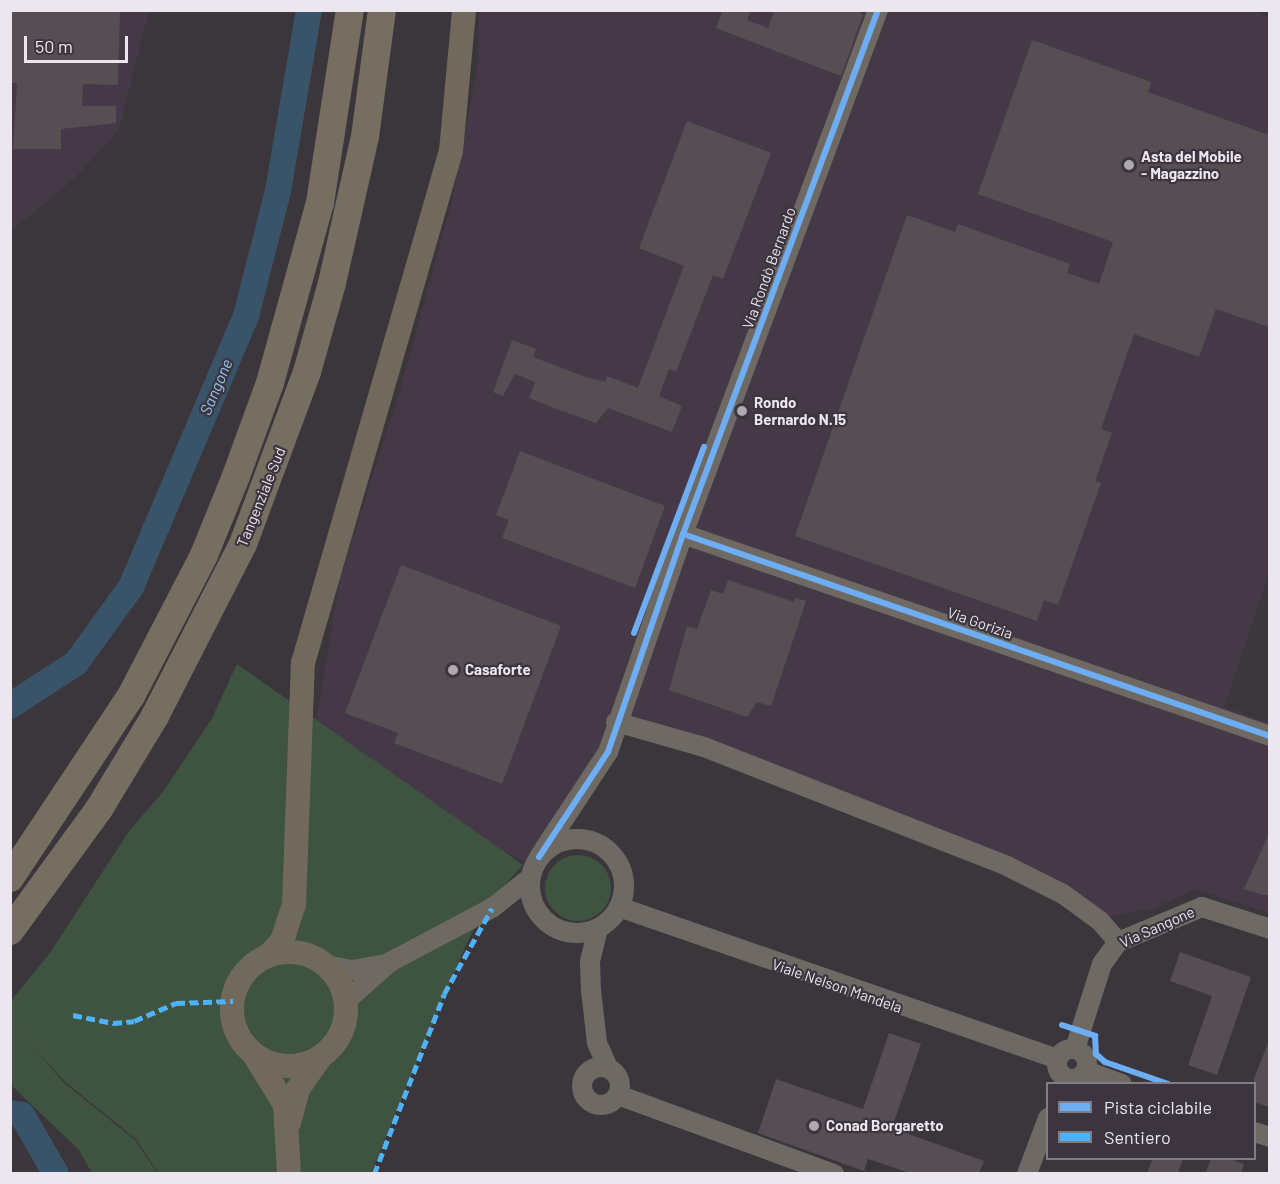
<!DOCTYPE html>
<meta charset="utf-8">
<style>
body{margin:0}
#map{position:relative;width:1280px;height:1184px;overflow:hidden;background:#3b363c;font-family:Barlow,sans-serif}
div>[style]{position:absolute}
.built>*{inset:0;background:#453947}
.green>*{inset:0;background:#3e5340}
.round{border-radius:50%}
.river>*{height:26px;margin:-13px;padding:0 13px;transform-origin:13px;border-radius:13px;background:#395469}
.building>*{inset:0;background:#574e54}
.minor>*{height:20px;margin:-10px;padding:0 10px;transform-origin:10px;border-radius:10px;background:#6e6a63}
.minor>.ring{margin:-10px;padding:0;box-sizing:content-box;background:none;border:20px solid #6e6a63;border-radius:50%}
.major>*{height:24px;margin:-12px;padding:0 12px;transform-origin:12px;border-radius:12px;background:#716a5c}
.major>.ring{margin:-12px;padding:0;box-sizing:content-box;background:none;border:24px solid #716a5c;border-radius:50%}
.highway>*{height:28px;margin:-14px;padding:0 14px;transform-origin:14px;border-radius:14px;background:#766f61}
.quiet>*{height:4.5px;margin-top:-2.25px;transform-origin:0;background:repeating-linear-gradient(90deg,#4fb1f8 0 9px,transparent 0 13.5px)}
.cycleway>*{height:6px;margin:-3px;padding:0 3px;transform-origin:3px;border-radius:3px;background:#6dadf4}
.dots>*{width:16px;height:16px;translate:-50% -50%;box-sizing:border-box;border:3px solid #3c343e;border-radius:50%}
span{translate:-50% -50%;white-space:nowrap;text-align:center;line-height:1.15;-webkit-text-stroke:4.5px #3c343e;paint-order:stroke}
.poi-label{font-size:15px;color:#ece7ee;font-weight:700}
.left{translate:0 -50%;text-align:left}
.street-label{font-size:15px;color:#ece7ee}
.water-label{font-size:16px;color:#93c9f2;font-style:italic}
.frame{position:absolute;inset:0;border:12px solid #ece7ee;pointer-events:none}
.legend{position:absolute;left:1046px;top:1082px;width:210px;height:78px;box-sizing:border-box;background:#3c343e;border:2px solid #827c84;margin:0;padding:8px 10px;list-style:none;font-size:18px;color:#ece7ee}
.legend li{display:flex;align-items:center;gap:12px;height:30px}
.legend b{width:30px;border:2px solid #827c84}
.scale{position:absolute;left:24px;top:36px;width:104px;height:27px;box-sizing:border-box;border:3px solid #ece7ee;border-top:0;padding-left:8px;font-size:18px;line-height:21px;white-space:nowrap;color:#ece7ee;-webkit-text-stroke:4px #3c343e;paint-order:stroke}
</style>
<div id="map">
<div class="built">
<i style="clip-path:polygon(1251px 10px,1269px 18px,1269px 572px,1224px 707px,1269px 723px,1269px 913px,1196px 889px,1152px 909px,1104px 917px,705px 743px,607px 718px,599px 751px,526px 862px,500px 850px,316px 721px,340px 579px,401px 387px,453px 197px,478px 63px,479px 11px)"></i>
<i style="clip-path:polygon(11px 11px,149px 11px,119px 130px,74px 179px,11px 231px)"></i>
</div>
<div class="green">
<i style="clip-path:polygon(237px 664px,523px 865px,487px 904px,465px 947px,371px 1173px,158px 1173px,136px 1139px,64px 1081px,12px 1023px,10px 1002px,50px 953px,129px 831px,162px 793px,211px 720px)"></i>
<i class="round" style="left:545px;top:855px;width:66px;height:66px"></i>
<i style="clip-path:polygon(10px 1019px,63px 1082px,135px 1140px,157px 1173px,92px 1173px,79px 1150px,11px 1085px)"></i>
</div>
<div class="river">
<i style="left:10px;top:706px;width:79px;rotate:-33.1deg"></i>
<i style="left:76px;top:663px;width:94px;rotate:-54.1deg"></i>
<i style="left:131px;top:587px;width:294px;rotate:-67deg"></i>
<i style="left:246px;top:316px;width:129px;rotate:-75.6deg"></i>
<i style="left:278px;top:191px;width:184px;rotate:-80.3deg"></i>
<i style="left:10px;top:1113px;width:12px;rotate:9deg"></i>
<i style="left:22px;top:1115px;width:68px;rotate:60deg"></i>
</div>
<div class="building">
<i style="clip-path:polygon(10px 10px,120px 10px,118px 85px,83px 84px,82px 106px,116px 106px,116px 123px,61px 129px,61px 149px,13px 149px,17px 83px,10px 83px)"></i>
<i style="clip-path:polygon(723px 10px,751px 10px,747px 20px,768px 28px,775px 10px,859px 10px,863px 15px,841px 76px,716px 28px)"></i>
<i style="clip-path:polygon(1032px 40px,1151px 82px,1148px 92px,1269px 135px,1269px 327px,1216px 309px,1199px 357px,1134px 334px,1101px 429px,1112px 433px,1095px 481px,1101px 483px,1058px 605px,1044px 600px,1037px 621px,795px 536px,907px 215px,955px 232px,958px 224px,1070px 264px,1067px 273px,1099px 284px,1113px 242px,978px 194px)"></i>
<i style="clip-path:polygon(687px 121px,771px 153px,723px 279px,713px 275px,676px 372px,669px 369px,659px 396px,682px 406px,672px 432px,608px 408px,596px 423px,554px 408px,529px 398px,535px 382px,515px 374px,503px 396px,493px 392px,512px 340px,536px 349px,533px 357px,586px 377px,605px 382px,607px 376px,638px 388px,684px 266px,639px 248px)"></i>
<i style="clip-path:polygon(520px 451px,665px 506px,635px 588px,502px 538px,509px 520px,496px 515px)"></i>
<i style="clip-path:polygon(401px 565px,561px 626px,502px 784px,394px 743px,398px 733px,345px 713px)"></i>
<i style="clip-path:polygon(728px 580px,794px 602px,795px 598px,806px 601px,771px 706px,757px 702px,747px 717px,669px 690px,687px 626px,697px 629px,711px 590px,723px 594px)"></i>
<i style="clip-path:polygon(1268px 836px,1269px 895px,1262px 895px,1244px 889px)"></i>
<i style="clip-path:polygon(1180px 952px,1251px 977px,1217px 1075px,1188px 1065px,1212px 996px,1170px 981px)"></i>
<i style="clip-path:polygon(889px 1033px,921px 1044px,892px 1128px,984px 1161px,979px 1173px,910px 1173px,868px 1159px,864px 1171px,758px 1133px,776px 1079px,863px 1109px)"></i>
<i style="clip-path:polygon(1269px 1041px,1269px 1107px,1254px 1102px,1254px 1078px)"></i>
<i style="clip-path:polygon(1153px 1158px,1183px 1158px,1178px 1173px,1147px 1173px)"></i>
<i style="clip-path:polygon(1211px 1158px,1227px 1158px,1244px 1164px,1241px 1173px,1206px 1173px)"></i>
</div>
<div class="minor">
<i style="left:683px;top:534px;width:621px;rotate:18.99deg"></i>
<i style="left:616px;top:722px;width:91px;rotate:15.9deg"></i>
<i style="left:704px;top:747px;width:326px;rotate:21.4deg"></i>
<i style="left:1007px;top:866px;width:63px;rotate:26.6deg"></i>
<i style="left:1063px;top:894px;width:46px;rotate:36.1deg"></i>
<i style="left:1100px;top:921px;width:28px;rotate:49deg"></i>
<i class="ring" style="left:530px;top:839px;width:74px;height:74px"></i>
<i style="left:539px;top:857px;width:126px;rotate:-56.7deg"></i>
<i style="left:608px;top:752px;width:231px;rotate:-71deg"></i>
<i style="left:683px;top:534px;width:559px;rotate:-69.59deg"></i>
<i style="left:619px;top:907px;width:464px;rotate:19.1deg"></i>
<i style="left:598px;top:929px;width:34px;rotate:104deg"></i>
<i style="left:590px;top:962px;width:28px;rotate:88deg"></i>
<i style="left:591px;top:990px;width:53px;rotate:83.5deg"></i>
<i style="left:597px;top:1043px;width:27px;rotate:66deg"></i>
<i style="left:326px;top:965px;width:26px;rotate:11deg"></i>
<i style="left:352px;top:970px;width:34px;rotate:-10deg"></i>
<i style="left:346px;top:1001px;width:59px;rotate:-41.6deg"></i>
<i style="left:390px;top:962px;width:115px;rotate:-27.9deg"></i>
<i style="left:492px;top:908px;width:48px;rotate:-38.3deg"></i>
<i class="ring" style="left:1057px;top:1049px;width:10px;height:10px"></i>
<i style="left:1075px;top:1049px;width:89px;rotate:-72.4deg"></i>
<i style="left:1102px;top:964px;width:27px;rotate:-54deg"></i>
<i style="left:1118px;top:942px;width:91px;rotate:-22.6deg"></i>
<i style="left:1202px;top:907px;width:71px;rotate:17.9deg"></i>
<i class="ring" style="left:582px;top:1067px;width:18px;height:18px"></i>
<i style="left:1086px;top:1071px;width:38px;rotate:20deg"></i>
<i style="left:618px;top:1095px;width:230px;rotate:20.1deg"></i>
<i style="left:1254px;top:1132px;width:17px;rotate:17deg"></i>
<i style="left:1027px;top:1174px;width:60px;rotate:-69.4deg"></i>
</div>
<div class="major">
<i class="ring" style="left:232px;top:952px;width:90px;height:90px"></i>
<i style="left:268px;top:956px;width:21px;rotate:-47deg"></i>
<i style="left:282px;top:941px;width:38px;rotate:-72deg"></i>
<i style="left:294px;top:905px;width:242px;rotate:-87.9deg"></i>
<i style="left:303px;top:663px;width:533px;rotate:-73.88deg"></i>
<i style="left:451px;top:151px;width:142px;rotate:-84.7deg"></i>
<i style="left:255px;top:1056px;width:57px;rotate:58.5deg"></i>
<i style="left:285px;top:1105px;width:69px;rotate:86.7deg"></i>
<i style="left:289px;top:1123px;width:35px;rotate:-75deg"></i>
<i style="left:298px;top:1089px;width:37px;rotate:-55deg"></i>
</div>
<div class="highway">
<i style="left:10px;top:878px;width:219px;rotate:-56.4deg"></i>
<i style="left:131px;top:696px;width:159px;rotate:-62.6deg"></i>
<i style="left:204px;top:555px;width:85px;rotate:-67.9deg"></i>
<i style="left:236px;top:476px;width:99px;rotate:-69.9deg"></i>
<i style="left:270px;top:383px;width:187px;rotate:-74.5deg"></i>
<i style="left:320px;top:203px;width:195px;rotate:-81.2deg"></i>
<i style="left:10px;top:931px;width:151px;rotate:-53.9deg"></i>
<i style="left:99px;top:809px;width:109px;rotate:-58.9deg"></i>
<i style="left:155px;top:716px;width:193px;rotate:-62.9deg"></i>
<i style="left:243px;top:544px;width:184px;rotate:-69.6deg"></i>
<i style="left:307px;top:372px;width:92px;rotate:-74.3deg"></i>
<i style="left:332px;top:283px;width:150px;rotate:-77.3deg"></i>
<i style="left:365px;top:137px;width:128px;rotate:-82.4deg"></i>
</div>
<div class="quiet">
<i style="left:73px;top:1015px;width:41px;rotate:11.3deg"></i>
<i style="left:113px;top:1023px;width:21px;rotate:-5deg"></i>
<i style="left:134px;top:1021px;width:46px;rotate:-23.2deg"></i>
<i style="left:176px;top:1003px;width:57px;rotate:-2deg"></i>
<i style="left:374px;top:1174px;width:193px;rotate:-68.7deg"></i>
<i style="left:444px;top:994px;width:98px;rotate:-60.8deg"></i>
</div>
<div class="cycleway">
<i style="left:683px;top:534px;width:621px;rotate:18.99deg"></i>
<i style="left:634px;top:633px;width:199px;rotate:-69.4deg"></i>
<i style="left:539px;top:857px;width:126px;rotate:-56.7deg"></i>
<i style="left:608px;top:752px;width:231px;rotate:-71deg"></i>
<i style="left:683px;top:534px;width:559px;rotate:-69.59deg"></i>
<i style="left:1062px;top:1025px;width:35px;rotate:18deg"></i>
<i style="left:1095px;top:1036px;width:18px;rotate:87deg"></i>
<i style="left:1096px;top:1054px;width:12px;rotate:42deg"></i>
<i style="left:1105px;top:1062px;width:67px;rotate:19.2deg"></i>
</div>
<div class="dots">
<i style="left:1129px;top:165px;background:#aea9b0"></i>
<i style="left:742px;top:411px;background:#aea9b0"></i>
<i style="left:453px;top:670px;background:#aea9b0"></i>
<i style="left:814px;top:1126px;background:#aea9b0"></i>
</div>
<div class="poi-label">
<span class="left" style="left:1141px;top:165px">Asta del Mobile<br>- Magazzino</span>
<span class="left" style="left:754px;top:411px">Rondo<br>Bernardo N.15</span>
<span class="left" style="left:465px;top:670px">Casaforte</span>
<span class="left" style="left:826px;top:1126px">Conad Borgaretto</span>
</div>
<div class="street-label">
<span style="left:769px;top:268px;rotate:-70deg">Via Rondò Bernardo</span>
<span style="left:261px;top:497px;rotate:-68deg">Tangenziale Sud</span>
<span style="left:980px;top:623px;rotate:19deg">Via Gorizia</span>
<span style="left:1157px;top:927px;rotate:-24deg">Via Sangone</span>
<span style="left:837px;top:986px;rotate:19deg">Viale Nelson Mandela</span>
</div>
<div class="water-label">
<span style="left:216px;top:387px;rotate:-67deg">Sangone</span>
</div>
<div class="frame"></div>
<ul class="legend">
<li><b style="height:8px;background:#6dadf4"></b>Pista ciclabile</li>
<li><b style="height:8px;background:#4fb1f8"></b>Sentiero</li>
</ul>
<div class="scale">50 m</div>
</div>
